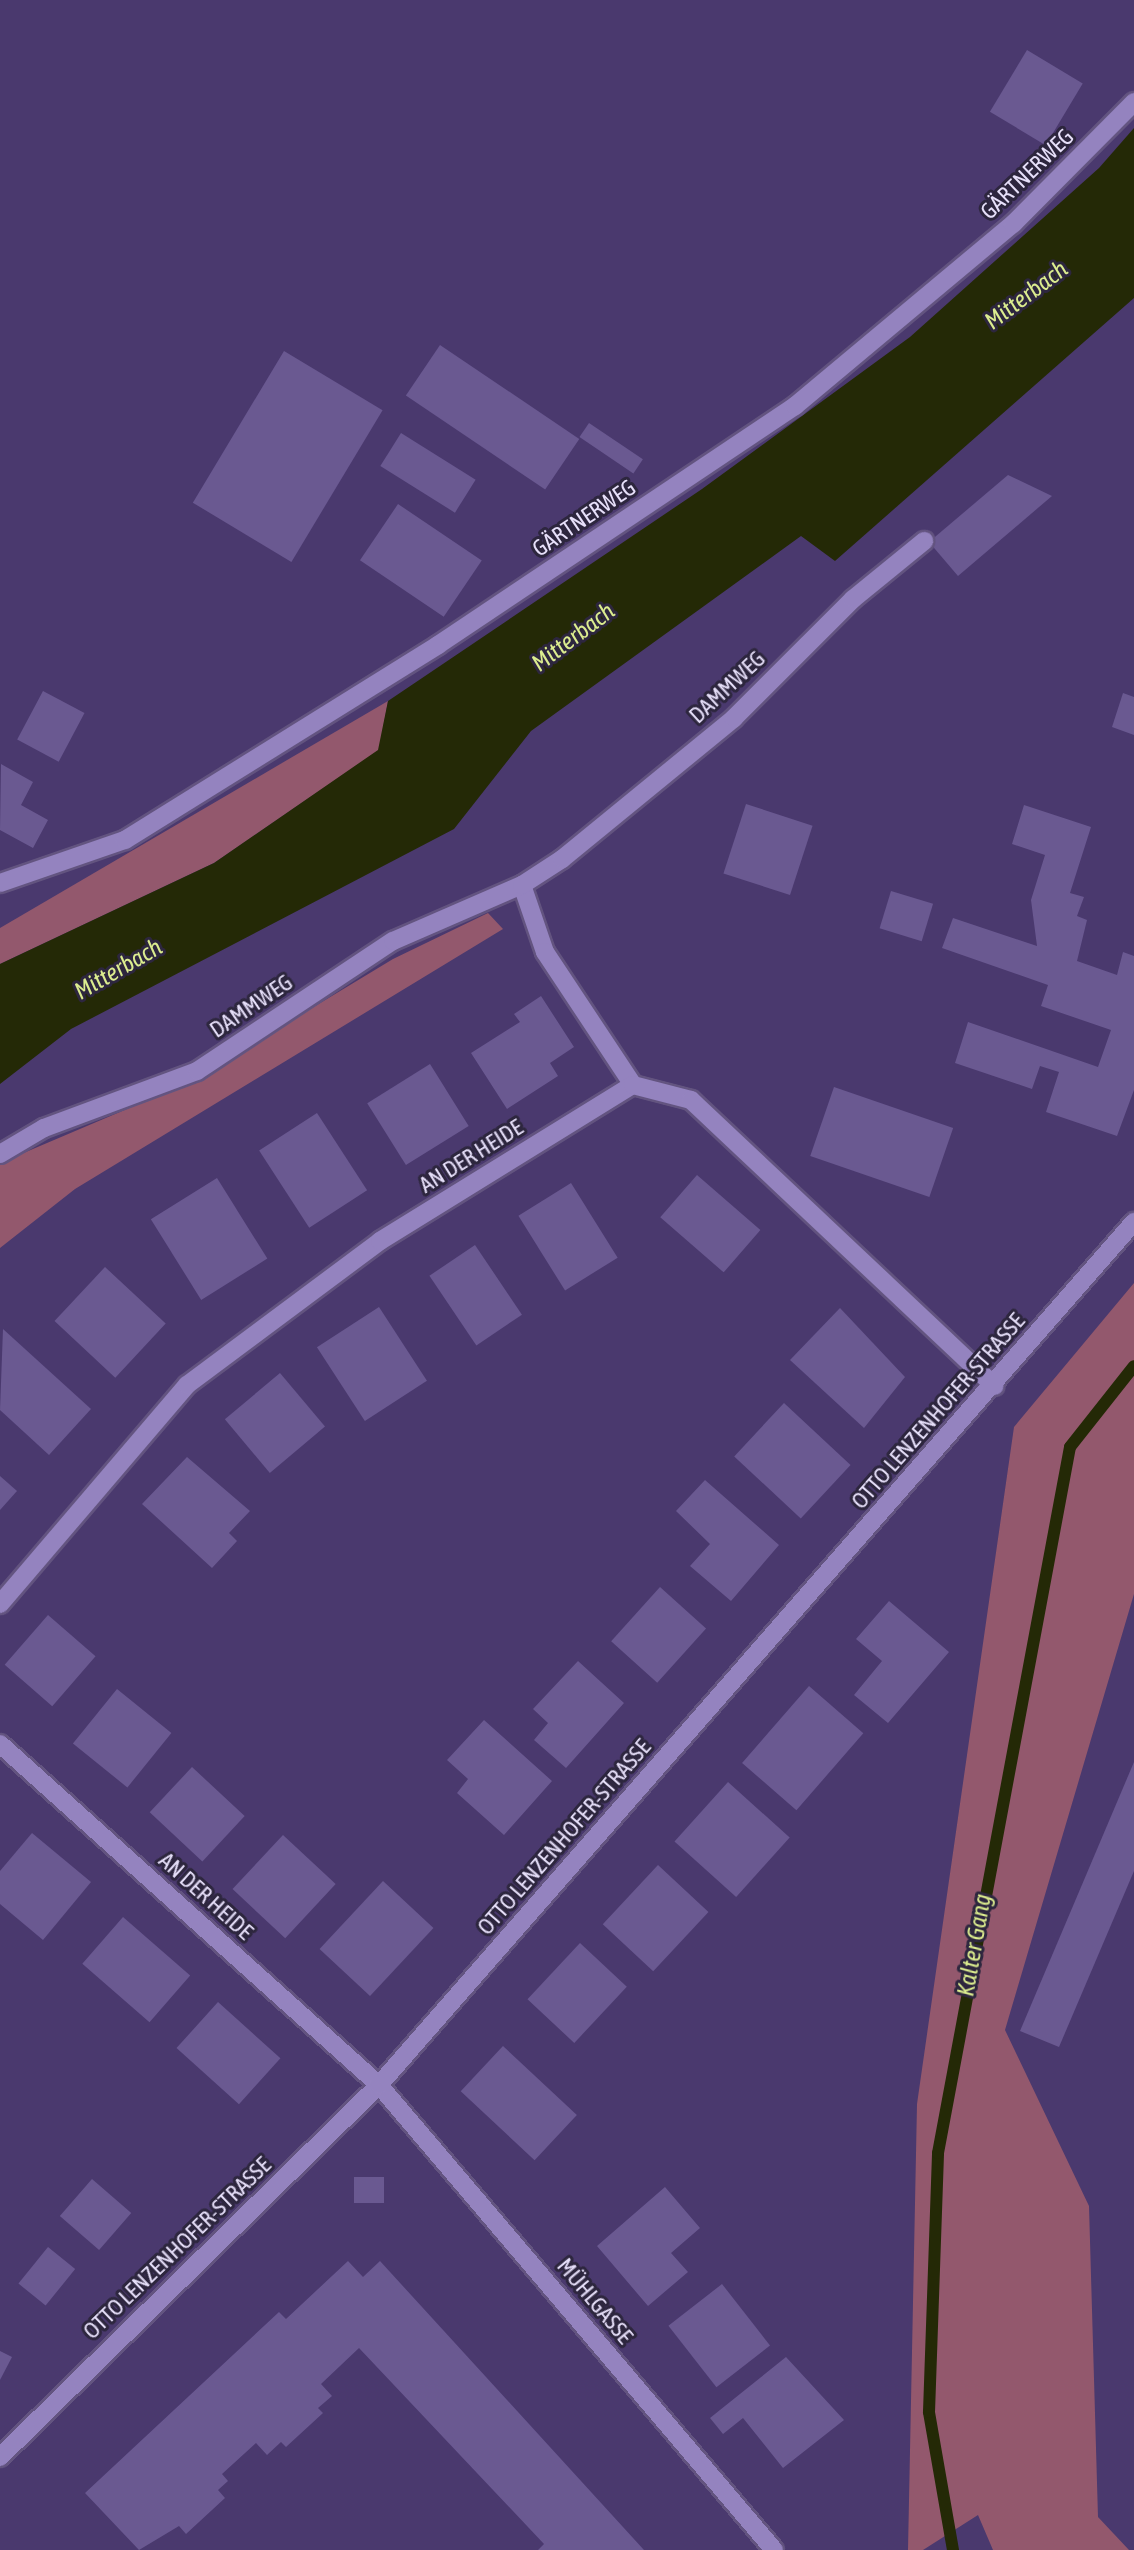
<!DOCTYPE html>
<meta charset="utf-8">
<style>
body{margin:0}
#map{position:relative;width:1134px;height:2550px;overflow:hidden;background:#4a396e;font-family:"Asap Condensed",sans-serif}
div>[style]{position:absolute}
.green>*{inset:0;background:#93586d}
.water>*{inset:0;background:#242906}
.stream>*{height:12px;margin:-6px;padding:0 6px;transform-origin:6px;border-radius:6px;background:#242906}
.building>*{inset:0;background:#6a5991;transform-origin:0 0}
.roads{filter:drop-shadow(2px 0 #635480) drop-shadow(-2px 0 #635480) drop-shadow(0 2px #635480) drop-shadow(0 -2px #635480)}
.street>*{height:18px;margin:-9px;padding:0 9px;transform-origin:9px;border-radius:9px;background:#9483bf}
span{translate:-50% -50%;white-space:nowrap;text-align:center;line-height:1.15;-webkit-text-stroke:6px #2d263e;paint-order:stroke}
.street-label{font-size:23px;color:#e7e0fa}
.water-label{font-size:24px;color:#dced8f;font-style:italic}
</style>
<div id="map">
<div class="green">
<i style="clip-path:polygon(388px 701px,379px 750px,214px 863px,0 964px,0 928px)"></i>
<i style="clip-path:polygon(488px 913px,503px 929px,75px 1189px,0 1248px,0 1163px,188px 1083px,393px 959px)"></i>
<i style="clip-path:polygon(1134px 1283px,1134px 1594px,1005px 2030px,1089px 2206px,1098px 2517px,1129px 2550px,993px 2550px,978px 2515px,923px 2550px,908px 2550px,917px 2104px,1014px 1427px)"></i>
</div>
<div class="water">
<i style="clip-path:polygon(1134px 128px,1134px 298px,835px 561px,801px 536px,531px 731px,454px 829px,71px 1029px,0 1084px,0 964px,214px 863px,378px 750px,388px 701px,702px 489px,910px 337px,1099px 168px)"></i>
</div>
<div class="stream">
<i style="left:953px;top:2550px;width:140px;rotate:-99.9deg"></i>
<i style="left:929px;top:2412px;width:259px;rotate:-88deg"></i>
<i style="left:938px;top:2153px;width:718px;rotate:-79.41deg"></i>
<i style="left:1070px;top:1447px;width:103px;rotate:-51.7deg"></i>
</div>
<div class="building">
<i style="left:1027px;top:50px;width:65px;height:72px;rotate:31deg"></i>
<i style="left:440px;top:345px;width:168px;height:61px;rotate:34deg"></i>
<i style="left:284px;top:351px;width:115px;height:177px;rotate:31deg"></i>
<i style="left:589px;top:423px;width:65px;height:17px;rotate:34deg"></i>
<i style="left:401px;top:433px;width:88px;height:39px;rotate:32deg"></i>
<i style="clip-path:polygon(1008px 475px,1052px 496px,958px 576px,929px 542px)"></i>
<i style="left:398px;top:504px;width:101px;height:68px;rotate:34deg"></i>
<i style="left:43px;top:691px;width:47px;height:55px;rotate:28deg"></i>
<i style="clip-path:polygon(1123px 693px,1134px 697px,1134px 735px,1112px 727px)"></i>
<i style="clip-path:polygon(1px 764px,33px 782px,21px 805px,48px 820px,33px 848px,0 830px)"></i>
<i style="left:746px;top:804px;width:70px;height:73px;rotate:18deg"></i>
<i style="clip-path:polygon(1024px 805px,1091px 827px,1070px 893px,1084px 897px,1077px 916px,1087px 920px,1077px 961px,1117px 975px,1123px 952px,1134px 956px,1134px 1090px,1117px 1136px,1046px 1112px,1059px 1072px,1040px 1066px,1032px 1089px,955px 1063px,968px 1022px,1098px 1067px,1111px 1030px,1041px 1006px,1048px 985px,942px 948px,953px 918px,1037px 946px,1031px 900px,1045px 855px,1012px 844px)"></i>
<i style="left:891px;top:891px;width:44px;height:39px;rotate:17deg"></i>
<i style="clip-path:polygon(541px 996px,574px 1047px,550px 1063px,558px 1076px,507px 1109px,471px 1053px,520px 1022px,514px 1014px)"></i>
<i style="left:430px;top:1064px;width:73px;height:74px;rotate:58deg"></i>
<i style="left:834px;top:1087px;width:126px;height:73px;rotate:19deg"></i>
<i style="left:317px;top:1113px;width:92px;height:69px;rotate:57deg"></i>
<i style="left:697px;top:1175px;width:84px;height:56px;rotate:41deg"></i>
<i style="left:217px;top:1178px;width:95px;height:78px;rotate:58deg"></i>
<i style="left:571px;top:1183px;width:88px;height:62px;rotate:58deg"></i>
<i style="left:475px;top:1245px;width:84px;height:55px;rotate:56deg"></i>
<i style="left:105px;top:1267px;width:83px;height:74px;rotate:43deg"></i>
<i style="left:379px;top:1307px;width:88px;height:74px;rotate:57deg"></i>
<i style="clip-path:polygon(840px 1308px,905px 1377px,864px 1428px,790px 1360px)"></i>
<i style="clip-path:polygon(3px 1329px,91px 1409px,49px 1455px,0 1410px)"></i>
<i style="left:280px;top:1373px;width:70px;height:72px;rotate:50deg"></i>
<i style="left:784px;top:1403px;width:91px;height:73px;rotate:43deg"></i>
<i style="clip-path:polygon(187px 1457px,250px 1511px,229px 1533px,237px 1541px,212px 1568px,142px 1504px)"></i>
<i style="clip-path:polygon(0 1476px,17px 1491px,0 1510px)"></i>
<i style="clip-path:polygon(705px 1480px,779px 1545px,731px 1601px,690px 1566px,710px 1544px,676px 1511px)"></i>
<i style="left:660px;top:1587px;width:62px;height:73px;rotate:42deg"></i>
<i style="clip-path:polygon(889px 1601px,949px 1652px,888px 1723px,854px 1695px,882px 1661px,856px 1639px)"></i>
<i style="left:48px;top:1615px;width:63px;height:66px;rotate:41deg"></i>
<i style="clip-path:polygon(578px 1661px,624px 1703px,566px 1768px,534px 1740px,548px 1723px,533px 1709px)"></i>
<i style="left:809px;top:1686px;width:72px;height:102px;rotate:41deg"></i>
<i style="left:117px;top:1689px;width:70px;height:70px;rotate:39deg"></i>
<i style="clip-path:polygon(484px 1720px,552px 1781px,504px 1835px,457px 1793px,468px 1779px,447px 1760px)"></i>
<i style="clip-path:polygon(1134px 1762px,1134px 1871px,1059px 2047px,1020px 2031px)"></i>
<i style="left:192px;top:1767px;width:72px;height:62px;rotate:43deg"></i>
<i style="left:728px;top:1782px;width:83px;height:80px;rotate:42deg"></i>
<i style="clip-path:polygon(32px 1833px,91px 1882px,43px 1940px,0 1904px,0 1871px)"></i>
<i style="left:283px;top:1835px;width:72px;height:74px;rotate:43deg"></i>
<i style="left:658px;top:1865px;width:69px;height:81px;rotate:43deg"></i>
<i style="left:383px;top:1881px;width:69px;height:93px;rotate:43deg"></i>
<i style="left:123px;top:1917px;width:89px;height:62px;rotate:41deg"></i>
<i style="left:580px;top:1943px;width:64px;height:77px;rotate:43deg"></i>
<i style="left:218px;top:2002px;width:84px;height:62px;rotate:42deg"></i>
<i style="left:503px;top:2046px;width:101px;height:62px;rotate:43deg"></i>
<i style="left:354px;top:2177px;width:30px;height:26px"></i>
<i style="left:92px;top:2179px;width:52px;height:49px;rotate:41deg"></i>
<i style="clip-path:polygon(665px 2187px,700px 2228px,671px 2253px,688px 2272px,648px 2306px,597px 2246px)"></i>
<i style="left:48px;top:2247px;width:35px;height:47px;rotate:39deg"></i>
<i style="clip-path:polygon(348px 2261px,363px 2277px,380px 2261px,644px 2550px,538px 2550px,544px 2544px,359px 2348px,321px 2384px,332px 2396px,318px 2408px,323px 2413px,286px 2447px,281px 2442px,267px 2455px,256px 2443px,222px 2474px,228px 2481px,218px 2490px,225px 2498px,186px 2534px,179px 2526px,139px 2550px,85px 2493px,279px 2312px,286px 2319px)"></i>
<i style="left:722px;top:2284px;width:78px;height:68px;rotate:52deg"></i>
<i style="clip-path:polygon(0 2351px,12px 2357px,0 2380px)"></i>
<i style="clip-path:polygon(786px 2357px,844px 2420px,783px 2468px,743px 2418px,723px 2434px,710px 2418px)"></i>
</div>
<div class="roads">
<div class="street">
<i style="left:0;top:883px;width:132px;rotate:-19deg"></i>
<i style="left:125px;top:840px;width:369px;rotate:-31.9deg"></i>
<i style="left:438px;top:645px;width:430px;rotate:-33.8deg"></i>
<i style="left:795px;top:406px;width:284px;rotate:-39.9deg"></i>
<i style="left:1013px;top:224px;width:172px;rotate:-45.2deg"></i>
<i style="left:522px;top:885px;width:71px;rotate:71.1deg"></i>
<i style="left:545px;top:952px;width:159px;rotate:56.5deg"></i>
<i style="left:0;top:1154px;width:51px;rotate:-30.6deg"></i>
<i style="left:44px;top:1128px;width:163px;rotate:-20.4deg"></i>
<i style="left:197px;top:1071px;width:235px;rotate:-33.6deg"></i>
<i style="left:393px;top:941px;width:141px;rotate:-23.5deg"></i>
<i style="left:522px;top:885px;width:48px;rotate:-33deg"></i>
<i style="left:562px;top:859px;width:222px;rotate:-39.3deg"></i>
<i style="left:734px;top:718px;width:168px;rotate:-45deg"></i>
<i style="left:853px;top:599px;width:92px;rotate:-39.2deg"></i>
<i style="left:0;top:1604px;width:288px;rotate:-49.5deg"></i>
<i style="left:187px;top:1385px;width:241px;rotate:-36.7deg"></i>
<i style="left:380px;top:1241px;width:297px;rotate:-31.7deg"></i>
<i style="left:633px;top:1085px;width:60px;rotate:14.5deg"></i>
<i style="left:691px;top:1100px;width:417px;rotate:43.3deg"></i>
<i style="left:0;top:1744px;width:510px;rotate:41.98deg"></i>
<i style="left:379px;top:2085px;width:610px;rotate:49.65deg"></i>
<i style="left:0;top:2457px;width:531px;rotate:-44.47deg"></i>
<i style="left:379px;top:2085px;width:1147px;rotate:-48.82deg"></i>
</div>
</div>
<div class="street-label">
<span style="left:1027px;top:174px;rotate:-44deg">GÄRTNERWEG</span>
<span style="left:584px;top:518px;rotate:-34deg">GÄRTNERWEG</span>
<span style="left:727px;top:687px;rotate:-43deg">DAMMWEG</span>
<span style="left:251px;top:1006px;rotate:-34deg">DAMMWEG</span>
<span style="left:471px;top:1156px;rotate:-32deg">AN DER HEIDE</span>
<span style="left:938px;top:1411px;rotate:-49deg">OTTO LENZENHOFER-STRASSE</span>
<span style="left:564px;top:1837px;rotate:-49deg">OTTO LENZENHOFER-STRASSE</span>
<span style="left:206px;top:1896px;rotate:42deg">AN DER HEIDE</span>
<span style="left:177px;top:2248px;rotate:-44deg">OTTO LENZENHOFER-STRASSE</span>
<span style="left:595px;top:2301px;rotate:50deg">MÜHLGASSE</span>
</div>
<div class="water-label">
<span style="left:1026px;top:295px;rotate:-37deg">Mitterbach</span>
<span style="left:573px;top:637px;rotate:-37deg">Mitterbach</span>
<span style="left:118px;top:969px;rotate:-30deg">Mitterbach</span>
<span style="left:974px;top:1945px;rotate:-80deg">Kalter Gang</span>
</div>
</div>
